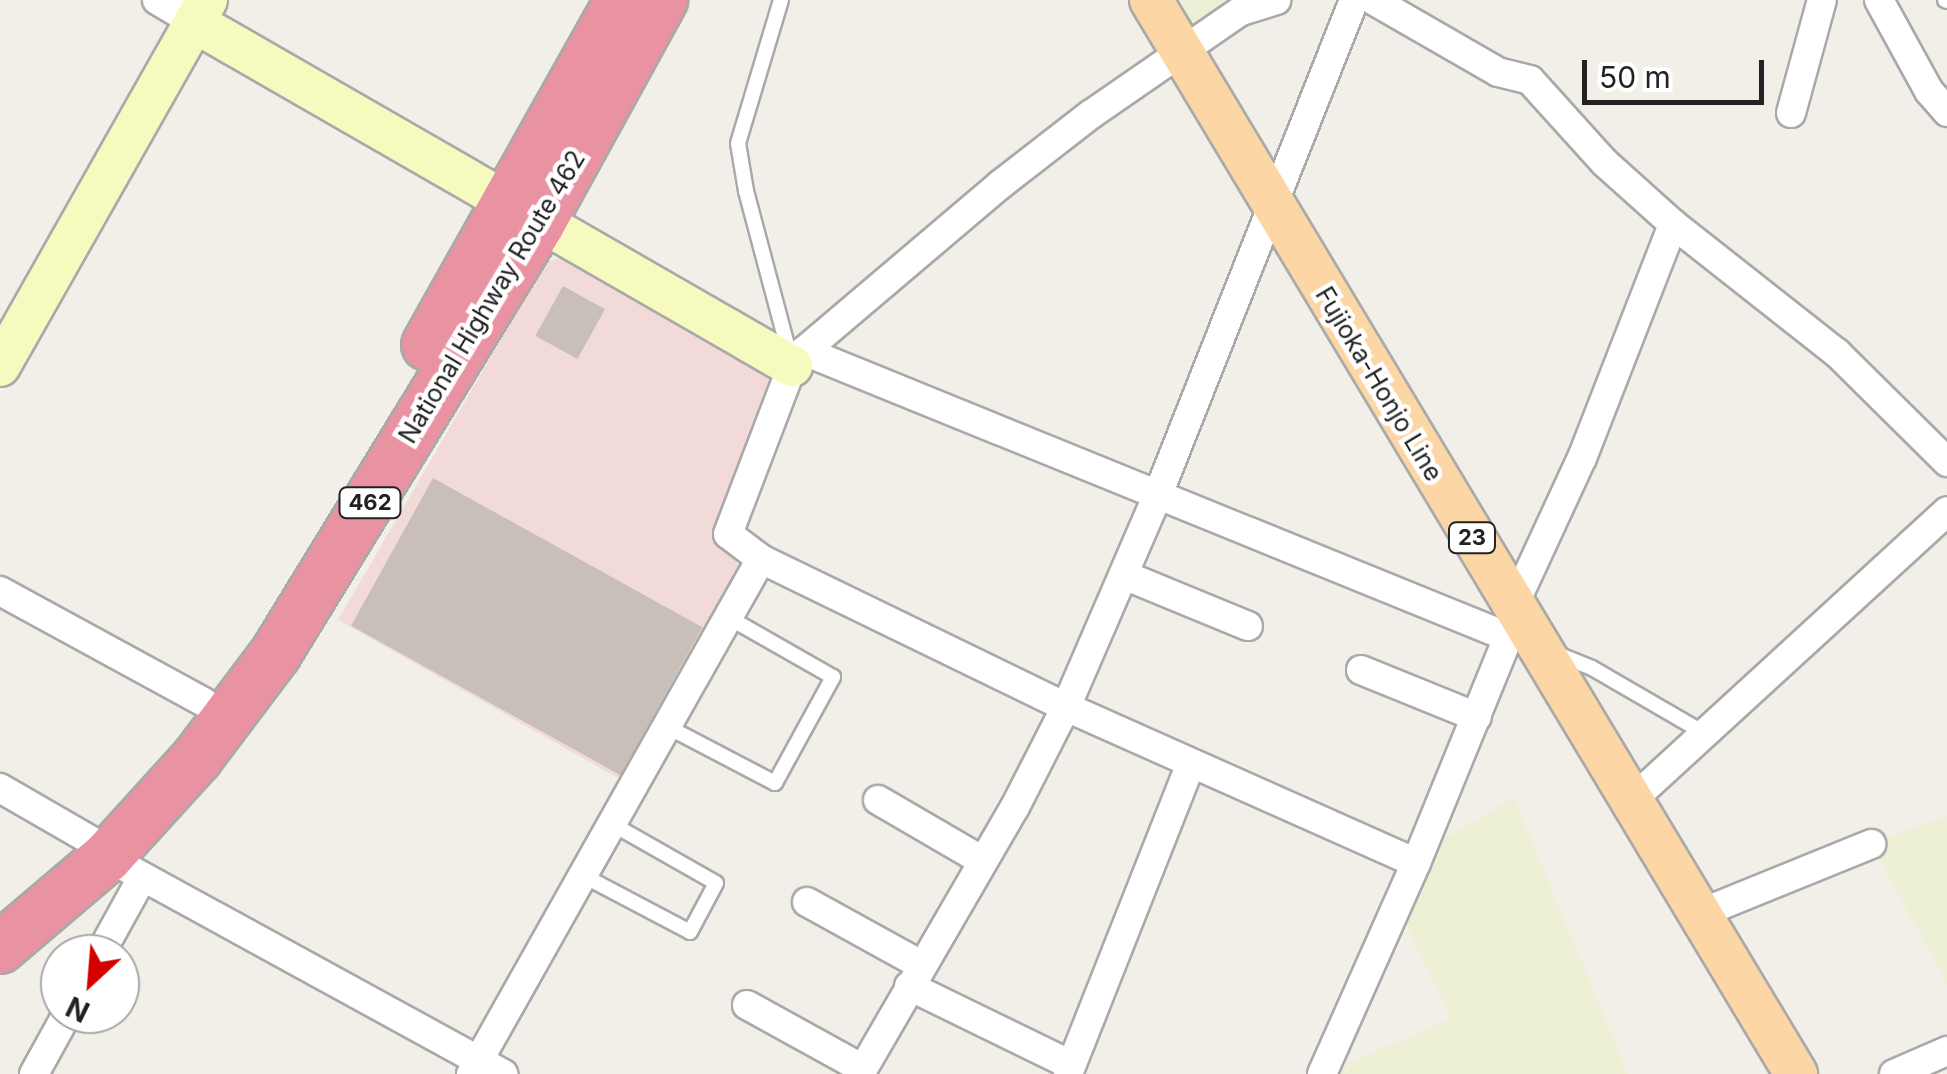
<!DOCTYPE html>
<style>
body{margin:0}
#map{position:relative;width:1947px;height:1074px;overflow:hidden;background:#f2efe9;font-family:Inter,sans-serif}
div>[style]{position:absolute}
.commercial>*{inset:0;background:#f2dad9}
.farmland>*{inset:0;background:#eef0d5}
.building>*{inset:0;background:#c7bfb8;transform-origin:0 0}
.roads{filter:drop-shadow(2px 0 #a9a9a9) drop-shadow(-2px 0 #a9a9a9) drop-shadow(0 2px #a9a9a9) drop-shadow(0 -2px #a9a9a9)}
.lane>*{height:14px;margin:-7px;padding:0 7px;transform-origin:7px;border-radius:7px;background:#fff}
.street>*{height:28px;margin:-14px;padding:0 14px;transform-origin:14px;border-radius:14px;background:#fff}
.secondary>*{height:40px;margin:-20px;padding:0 20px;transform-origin:20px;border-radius:20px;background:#f7fabf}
.primary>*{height:42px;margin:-21px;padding:0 21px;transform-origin:21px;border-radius:21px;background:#fcd6a4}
.highway>*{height:50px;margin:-25px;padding:0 25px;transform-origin:25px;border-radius:25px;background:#e892a2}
span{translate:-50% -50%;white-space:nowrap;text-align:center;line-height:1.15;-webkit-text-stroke:9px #fff;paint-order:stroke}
.shield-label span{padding:2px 8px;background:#fff;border:2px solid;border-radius:8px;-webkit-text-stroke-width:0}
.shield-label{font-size:22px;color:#222;font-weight:700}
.street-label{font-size:25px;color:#222}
.north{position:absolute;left:40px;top:934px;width:100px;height:100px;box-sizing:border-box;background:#fff;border:2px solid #a7a7a7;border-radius:50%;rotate:206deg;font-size:28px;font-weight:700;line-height:40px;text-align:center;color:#222}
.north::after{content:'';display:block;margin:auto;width:35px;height:45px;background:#d40000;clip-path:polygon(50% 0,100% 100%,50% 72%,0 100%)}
.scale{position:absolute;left:1582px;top:60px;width:182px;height:45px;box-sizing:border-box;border:5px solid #222;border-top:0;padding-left:12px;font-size:30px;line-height:35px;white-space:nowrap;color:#222;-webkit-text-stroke:8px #fff;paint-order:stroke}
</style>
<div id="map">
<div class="commercial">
<i style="clip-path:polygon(564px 257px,770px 370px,774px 390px,714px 534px,741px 569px,625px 782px,338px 620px,546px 262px)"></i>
</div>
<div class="farmland">
<i style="clip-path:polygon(1151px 0,1276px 0,1183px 52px)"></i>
<i style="clip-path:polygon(1514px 798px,1628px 1074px,1323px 1074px,1451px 1019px,1397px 906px,1406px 860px)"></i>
<i style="clip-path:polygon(1947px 816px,1947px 984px,1871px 844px)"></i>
</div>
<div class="building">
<i style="left:563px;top:286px;width:48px;height:57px;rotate:29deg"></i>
<i style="left:433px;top:478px;width:308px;height:169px;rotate:29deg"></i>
</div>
<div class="roads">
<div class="lane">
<i style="left:781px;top:0;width:149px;rotate:106.7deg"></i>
<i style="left:738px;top:143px;width:49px;rotate:80.5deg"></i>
<i style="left:746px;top:191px;width:171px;rotate:75.1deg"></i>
<i style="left:1945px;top:0;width:2px;rotate:27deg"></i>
<i style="left:1555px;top:653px;width:40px;rotate:22deg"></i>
<i style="left:1592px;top:668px;width:129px;rotate:30.1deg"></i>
<i style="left:666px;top:726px;width:123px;rotate:27.6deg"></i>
<i style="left:775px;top:783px;width:121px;rotate:-61.3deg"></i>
<i style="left:833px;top:677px;width:123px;rotate:-150.3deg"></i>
<i style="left:582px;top:875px;width:122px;rotate:27.8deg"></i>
<i style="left:690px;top:932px;width:55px;rotate:-62deg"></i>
<i style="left:716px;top:883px;width:120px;rotate:-150.4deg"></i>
</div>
<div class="street">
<i style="left:157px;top:0;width:43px;rotate:30.7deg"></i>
<i style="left:1373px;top:0;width:144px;rotate:29.9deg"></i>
<i style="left:1498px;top:72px;width:33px;rotate:14deg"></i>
<i style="left:1530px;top:80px;width:110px;rotate:47.9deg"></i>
<i style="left:1604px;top:162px;width:93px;rotate:41.9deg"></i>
<i style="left:1673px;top:224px;width:209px;rotate:38.2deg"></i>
<i style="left:1837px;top:353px;width:155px;rotate:44.7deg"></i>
<i style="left:1879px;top:0;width:104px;rotate:61.2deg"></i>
<i style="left:1929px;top:91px;width:28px;rotate:49deg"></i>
<i style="left:1791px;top:113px;width:117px;rotate:-74.7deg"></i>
<i style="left:804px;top:351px;width:760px;rotate:22.11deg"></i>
<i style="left:1508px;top:637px;width:17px;rotate:-31deg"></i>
<i style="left:761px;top:559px;width:339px;rotate:25.9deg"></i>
<i style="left:1066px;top:707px;width:383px;rotate:24deg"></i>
<i style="left:1416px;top:863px;width:244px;rotate:-67.8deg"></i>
<i style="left:1124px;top:575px;width:134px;rotate:22.4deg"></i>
<i style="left:0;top:591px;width:232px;rotate:28.6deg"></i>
<i style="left:1513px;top:607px;width:164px;rotate:-65.2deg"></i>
<i style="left:1582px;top:458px;width:251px;rotate:-68.7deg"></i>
<i style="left:1361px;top:670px;width:125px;rotate:22.1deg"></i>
<i style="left:0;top:788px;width:104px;rotate:30deg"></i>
<i style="left:878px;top:800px;width:121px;rotate:30.2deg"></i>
<i style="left:1631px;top:801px;width:429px;rotate:-42.5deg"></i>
<i style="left:107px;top:857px;width:452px;rotate:28.7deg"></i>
<i style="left:807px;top:902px;width:130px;rotate:28.9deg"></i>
<i style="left:1699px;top:914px;width:186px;rotate:-22.1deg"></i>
<i style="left:100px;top:954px;width:87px;rotate:-61.1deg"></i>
<i style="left:909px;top:986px;width:180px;rotate:26deg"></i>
<i style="left:747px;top:1005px;width:132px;rotate:28.9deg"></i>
<i style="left:34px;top:1074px;width:68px;rotate:-61.2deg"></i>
<i style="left:471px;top:1074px;width:591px;rotate:-60.62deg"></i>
<i style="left:761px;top:559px;width:41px;rotate:-142.9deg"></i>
<i style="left:728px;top:534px;width:180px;rotate:-69.1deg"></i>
<i style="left:792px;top:366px;width:19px;rotate:-51deg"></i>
<i style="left:804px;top:351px;width:258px;rotate:-40.3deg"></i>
<i style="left:1001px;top:184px;width:113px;rotate:-37.8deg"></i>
<i style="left:1090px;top:115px;width:183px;rotate:-34.6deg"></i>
<i style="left:1241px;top:11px;width:37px;rotate:-17deg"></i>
<i style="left:860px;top:1074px;width:309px;rotate:-59.9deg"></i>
<i style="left:1015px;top:807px;width:112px;rotate:-63deg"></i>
<i style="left:1066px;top:707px;width:234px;rotate:-66.6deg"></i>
<i style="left:1159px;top:492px;width:529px;rotate:-68.38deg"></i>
<i style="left:1068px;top:1074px;width:334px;rotate:-68.4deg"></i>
<i style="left:1322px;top:1074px;width:231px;rotate:-66deg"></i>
<i style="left:1894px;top:1074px;width:58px;rotate:-23.5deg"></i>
</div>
<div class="secondary">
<i style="left:194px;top:22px;width:690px;rotate:29.91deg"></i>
<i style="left:0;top:366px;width:420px;rotate:-60.5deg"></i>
</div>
<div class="primary">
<i style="left:1151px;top:0;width:1253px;rotate:59.01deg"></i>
</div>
<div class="highway">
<i style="left:427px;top:345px;width:396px;rotate:-60.7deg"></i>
<i style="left:0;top:948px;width:140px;rotate:-40.4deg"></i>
<i style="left:107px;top:857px;width:134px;rotate:-47.7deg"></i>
<i style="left:197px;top:758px;width:131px;rotate:-53deg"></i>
<i style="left:276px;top:653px;width:503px;rotate:-58.49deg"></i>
<i style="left:539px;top:224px;width:256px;rotate:-61.2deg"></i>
</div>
</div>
<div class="shield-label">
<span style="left:370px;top:503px">462</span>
<span style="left:1472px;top:538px">23</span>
</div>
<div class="street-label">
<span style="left:492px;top:297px;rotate:-59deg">National Highway Route 462</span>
<span style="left:1379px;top:384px;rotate:59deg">Fujioka-Honjo Line</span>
</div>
<div class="north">N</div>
<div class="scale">50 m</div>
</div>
